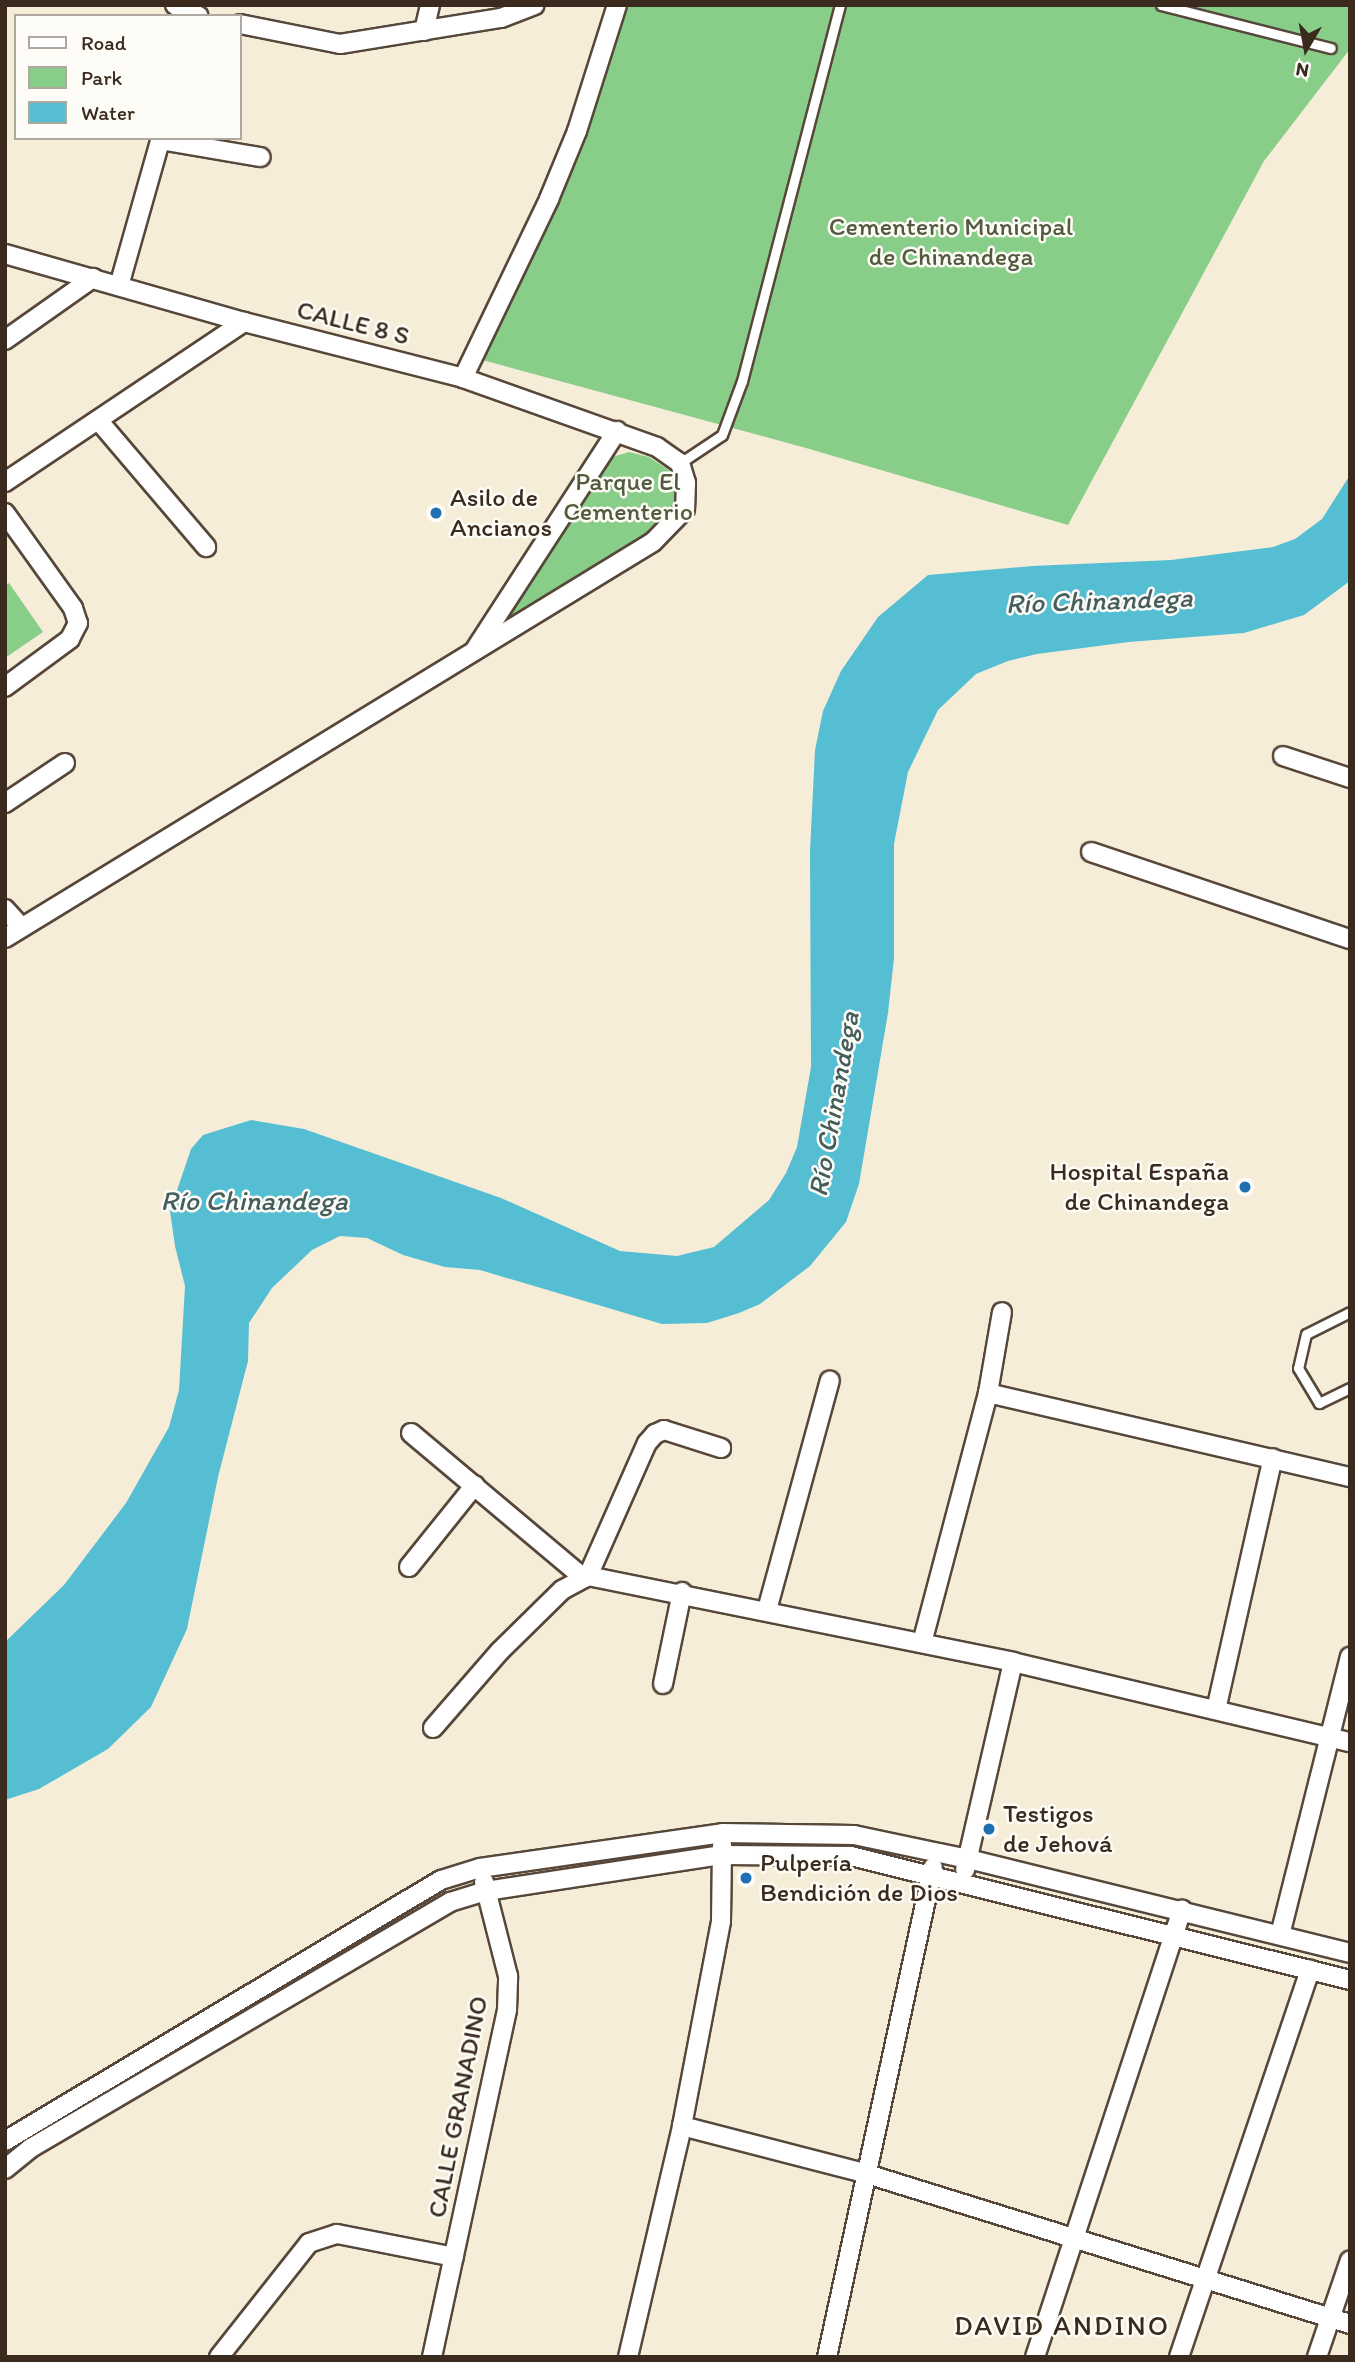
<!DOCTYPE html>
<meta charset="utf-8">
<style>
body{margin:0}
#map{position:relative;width:1355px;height:2362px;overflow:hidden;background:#f6edd9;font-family:Itim,sans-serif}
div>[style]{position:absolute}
.green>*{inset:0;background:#89ce88}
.water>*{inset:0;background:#56bed3}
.roads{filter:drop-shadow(2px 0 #57473a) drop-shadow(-2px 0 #57473a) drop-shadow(0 2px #57473a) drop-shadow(0 -2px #57473a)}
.lane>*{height:9px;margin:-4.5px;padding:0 4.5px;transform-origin:4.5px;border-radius:4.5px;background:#fff}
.street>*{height:18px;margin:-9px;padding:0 9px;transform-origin:9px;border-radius:9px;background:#fff}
.dots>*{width:19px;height:19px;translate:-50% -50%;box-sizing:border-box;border:4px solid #fdfcf7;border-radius:50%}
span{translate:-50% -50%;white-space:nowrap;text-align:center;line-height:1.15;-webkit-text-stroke:5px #fdfcf7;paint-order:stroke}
.park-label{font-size:26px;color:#525b3e}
.street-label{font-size:26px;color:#3b2a1e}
.poi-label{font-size:26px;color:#3b2a1e}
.left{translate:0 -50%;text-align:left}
.right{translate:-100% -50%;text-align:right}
.water-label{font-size:28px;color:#445e5d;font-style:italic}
.neighbourhood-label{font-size:28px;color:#3b2a1e;letter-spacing:2px}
.frame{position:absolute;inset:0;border:7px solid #3b2a1e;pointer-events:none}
.legend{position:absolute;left:14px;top:14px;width:228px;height:126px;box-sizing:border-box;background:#fdfcf7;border:2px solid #afa8a0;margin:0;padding:9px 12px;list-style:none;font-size:21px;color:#3b2a1e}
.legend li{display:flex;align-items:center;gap:14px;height:35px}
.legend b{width:35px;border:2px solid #afa8a0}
.north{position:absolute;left:1271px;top:14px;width:70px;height:70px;-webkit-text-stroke:5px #fdfcf7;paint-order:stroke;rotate:190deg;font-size:19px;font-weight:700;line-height:28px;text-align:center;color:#3b2a1e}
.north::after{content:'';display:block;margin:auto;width:24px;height:32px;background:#3b2a1e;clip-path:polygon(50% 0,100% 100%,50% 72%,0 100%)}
</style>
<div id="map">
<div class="green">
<i style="clip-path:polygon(618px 5px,1350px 5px,1350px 49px,1264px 161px,1068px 525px,806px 448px,475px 358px,574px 164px)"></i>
<i style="clip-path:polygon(629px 452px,649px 457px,670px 471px,674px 486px,675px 506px,661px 525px,646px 540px,520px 615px,506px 615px,599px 461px)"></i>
<i style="clip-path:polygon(9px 583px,43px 632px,5px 658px,5px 585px)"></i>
</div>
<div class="water">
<i style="clip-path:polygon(1350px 475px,1350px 581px,1304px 615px,1244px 633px,1129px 642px,1037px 654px,1008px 661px,976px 674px,938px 710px,908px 772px,894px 844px,894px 958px,888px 1013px,859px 1184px,846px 1222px,810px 1266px,760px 1304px,739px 1313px,707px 1323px,662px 1324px,480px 1270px,445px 1267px,403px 1255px,367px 1238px,340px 1236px,312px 1250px,272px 1288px,249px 1323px,248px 1361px,218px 1477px,187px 1629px,151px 1707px,108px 1749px,39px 1789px,5px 1800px,5px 1642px,64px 1585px,126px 1503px,169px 1427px,179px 1390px,185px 1286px,175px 1246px,170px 1211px,191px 1149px,203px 1135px,251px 1120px,304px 1129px,501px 1198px,620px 1251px,677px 1256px,714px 1247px,769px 1200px,786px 1173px,797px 1147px,811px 1067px,810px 851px,815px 750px,823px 711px,841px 671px,878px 617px,928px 575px,1032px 566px,1171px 560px,1273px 547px,1295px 539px,1322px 519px)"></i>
</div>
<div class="roads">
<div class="lane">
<i style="left:1161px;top:5px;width:175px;rotate:14.2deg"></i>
<i style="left:680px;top:463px;width:50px;rotate:-33.7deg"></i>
<i style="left:722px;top:435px;width:58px;rotate:-69.7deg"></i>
<i style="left:742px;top:381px;width:389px;rotate:-75.4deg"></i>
<i style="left:1350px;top:1312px;width:49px;rotate:153.4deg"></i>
<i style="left:1306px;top:1334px;width:35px;rotate:103deg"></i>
<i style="left:1298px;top:1368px;width:41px;rotate:59deg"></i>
<i style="left:1319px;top:1403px;width:34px;rotate:-26deg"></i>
</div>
<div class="street">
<i style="left:175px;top:5px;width:26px;rotate:25deg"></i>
<i style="left:240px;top:24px;width:102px;rotate:11.3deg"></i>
<i style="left:340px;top:44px;width:163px;rotate:-9.2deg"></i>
<i style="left:501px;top:18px;width:36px;rotate:-21deg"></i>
<i style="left:424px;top:31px;width:27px;rotate:-77deg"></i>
<i style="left:160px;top:140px;width:102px;rotate:9.6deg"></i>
<i style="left:5px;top:254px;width:248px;rotate:15.9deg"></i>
<i style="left:244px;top:322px;width:226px;rotate:14.3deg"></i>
<i style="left:463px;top:378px;width:206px;rotate:19.6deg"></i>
<i style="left:657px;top:447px;width:28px;rotate:35deg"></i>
<i style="left:680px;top:463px;width:21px;rotate:73deg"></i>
<i style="left:686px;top:483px;width:26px;rotate:92deg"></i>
<i style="left:685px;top:509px;width:46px;rotate:134.1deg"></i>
<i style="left:653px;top:542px;width:759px;rotate:148.57deg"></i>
<i style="left:119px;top:286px;width:154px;rotate:-74.2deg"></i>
<i style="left:5px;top:340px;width:108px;rotate:-35.2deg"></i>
<i style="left:463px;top:378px;width:199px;rotate:-64.3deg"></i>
<i style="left:549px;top:199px;width:74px;rotate:-67.6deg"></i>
<i style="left:577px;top:131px;width:132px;rotate:-72.4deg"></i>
<i style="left:98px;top:420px;width:167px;rotate:49.6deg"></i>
<i style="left:5px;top:482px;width:288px;rotate:-33.8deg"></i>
<i style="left:5px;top:513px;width:117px;rotate:54.4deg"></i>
<i style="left:73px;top:608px;width:16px;rotate:72deg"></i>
<i style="left:78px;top:623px;width:18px;rotate:117deg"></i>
<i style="left:70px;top:639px;width:81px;rotate:143.6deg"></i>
<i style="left:476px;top:648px;width:259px;rotate:-57deg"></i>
<i style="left:1283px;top:756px;width:71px;rotate:18.2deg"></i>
<i style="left:5px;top:803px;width:72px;rotate:-33.7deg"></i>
<i style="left:1091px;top:852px;width:273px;rotate:18.6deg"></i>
<i style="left:5px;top:909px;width:25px;rotate:48deg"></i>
<i style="left:988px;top:1393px;width:372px;rotate:13.1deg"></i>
<i style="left:411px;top:1433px;width:226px;rotate:40deg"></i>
<i style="left:409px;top:1567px;width:105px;rotate:-51.2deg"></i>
<i style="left:588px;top:1576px;width:145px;rotate:-66.1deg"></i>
<i style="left:647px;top:1443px;width:12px;rotate:-48deg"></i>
<i style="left:655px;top:1434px;width:10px;rotate:-24deg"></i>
<i style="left:664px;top:1430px;width:60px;rotate:17.5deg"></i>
<i style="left:767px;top:1610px;width:238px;rotate:-74.7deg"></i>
<i style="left:922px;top:1643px;width:259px;rotate:-75.2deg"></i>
<i style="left:988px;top:1393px;width:82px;rotate:-80.2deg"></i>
<i style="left:663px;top:1684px;width:94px;rotate:-78.3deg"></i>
<i style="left:1216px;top:1710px;width:258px;rotate:-77.3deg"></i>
<i style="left:433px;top:1728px;width:102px;rotate:-49deg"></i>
<i style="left:500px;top:1651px;width:87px;rotate:-44.5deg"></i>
<i style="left:562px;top:1590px;width:30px;rotate:-28deg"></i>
<i style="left:588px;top:1576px;width:434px;rotate:11.4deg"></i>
<i style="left:1013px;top:1662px;width:346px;rotate:13.4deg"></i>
<i style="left:965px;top:1870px;width:213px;rotate:-77deg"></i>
<i style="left:1280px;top:1935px;width:287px;rotate:-75.9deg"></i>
<i style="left:682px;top:2126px;width:191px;rotate:14.5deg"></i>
<i style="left:867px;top:2174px;width:506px;rotate:17.25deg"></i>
<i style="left:5px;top:2141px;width:508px;rotate:-30.91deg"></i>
<i style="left:441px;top:1880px;width:41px;rotate:-17.1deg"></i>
<i style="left:480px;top:1868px;width:245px;rotate:-8.2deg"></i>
<i style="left:722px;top:1833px;width:132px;rotate:0.9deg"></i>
<i style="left:854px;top:1835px;width:116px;rotate:11.9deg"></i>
<i style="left:968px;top:1859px;width:393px;rotate:13.8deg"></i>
<i style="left:5px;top:2169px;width:33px;rotate:-39deg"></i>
<i style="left:31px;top:2148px;width:486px;rotate:-30.4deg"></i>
<i style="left:450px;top:1902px;width:38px;rotate:-17deg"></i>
<i style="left:486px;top:1891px;width:239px;rotate:-8.7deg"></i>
<i style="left:722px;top:1855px;width:129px;rotate:0.4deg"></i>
<i style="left:851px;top:1856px;width:514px;rotate:13.96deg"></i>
<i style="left:219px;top:2357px;width:145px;rotate:-51.7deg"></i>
<i style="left:309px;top:2243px;width:29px;rotate:-18deg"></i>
<i style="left:337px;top:2234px;width:119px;rotate:11.1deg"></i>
<i style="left:432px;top:2357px;width:355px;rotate:-77.8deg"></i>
<i style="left:507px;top:2010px;width:34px;rotate:-88deg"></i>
<i style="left:508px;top:1976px;width:97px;rotate:-104.3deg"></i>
<i style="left:628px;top:2357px;width:237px;rotate:-76.8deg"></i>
<i style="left:682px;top:2126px;width:209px;rotate:-79.2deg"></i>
<i style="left:721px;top:1921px;width:76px;rotate:-89.2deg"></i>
<i style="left:827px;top:2357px;width:501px;rotate:-77.79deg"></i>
<i style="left:1035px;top:2357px;width:471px;rotate:-71.8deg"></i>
<i style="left:1179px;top:2357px;width:409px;rotate:-71.3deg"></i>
<i style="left:1317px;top:2357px;width:102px;rotate:-71.2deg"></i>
</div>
</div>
<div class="dots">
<i style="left:436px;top:513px;background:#1f6fb2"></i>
<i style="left:1245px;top:1187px;background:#1f6fb2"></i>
<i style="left:989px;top:1829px;background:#1f6fb2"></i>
<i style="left:746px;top:1878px;background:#1f6fb2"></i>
</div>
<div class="park-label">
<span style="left:951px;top:242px">Cementerio Municipal<br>de Chinandega</span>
<span style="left:628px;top:497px">Parque El<br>Cementerio</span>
</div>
<div class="street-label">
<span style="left:353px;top:323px;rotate:14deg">CALLE 8 S</span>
<span style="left:458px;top:2107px;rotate:-79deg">CALLE GRANADINO</span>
</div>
<div class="poi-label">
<span class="left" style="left:450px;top:513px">Asilo de<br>Ancianos</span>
<span class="right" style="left:1229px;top:1187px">Hospital España<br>de Chinandega</span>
<span class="left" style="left:1003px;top:1829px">Testigos<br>de Jehová</span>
<span class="left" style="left:760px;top:1878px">Pulpería<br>Bendición de Dios</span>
</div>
<div class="water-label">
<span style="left:1099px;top:600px;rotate:-2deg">Río Chinandega</span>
<span style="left:833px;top:1104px;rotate:-80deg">Río Chinandega</span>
<span style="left:254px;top:1200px">Río Chinandega</span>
</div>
<div class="neighbourhood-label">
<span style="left:1062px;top:2325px">DAVID ANDINO</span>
</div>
<div class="frame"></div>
<ul class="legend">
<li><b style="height:9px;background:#fff"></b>Road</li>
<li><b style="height:19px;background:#89ce88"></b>Park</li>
<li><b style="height:19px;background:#56bed3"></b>Water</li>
</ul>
<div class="north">N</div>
</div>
